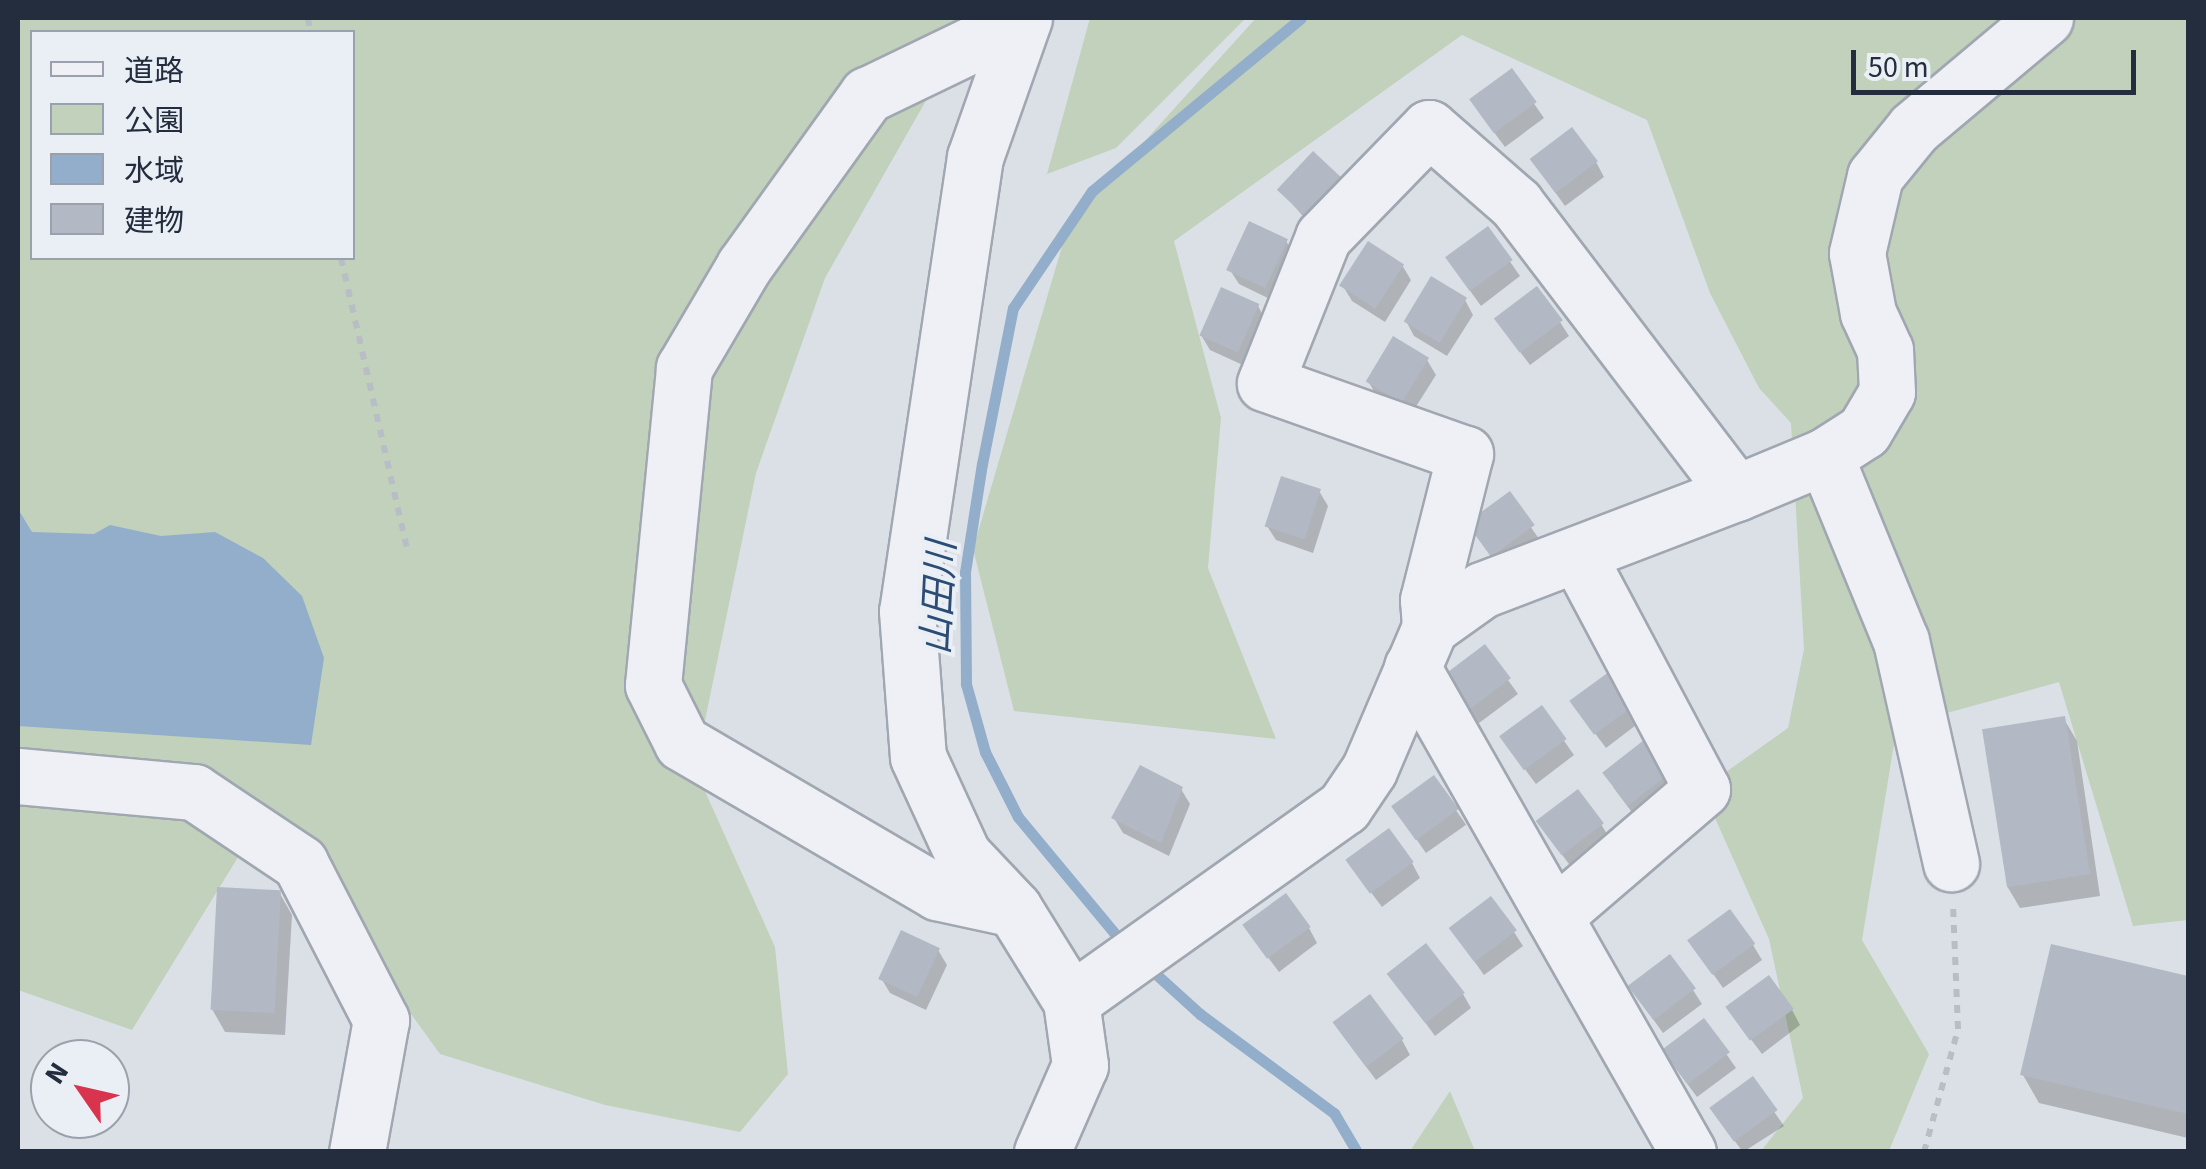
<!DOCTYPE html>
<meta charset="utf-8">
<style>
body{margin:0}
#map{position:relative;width:2206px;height:1169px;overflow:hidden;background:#dbe0e7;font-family:"Source Sans 3","Noto Sans JP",sans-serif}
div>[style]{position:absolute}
.green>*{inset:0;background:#c1d1bb}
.water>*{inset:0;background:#92aeca}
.shadow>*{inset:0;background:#0003;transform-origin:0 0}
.stream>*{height:11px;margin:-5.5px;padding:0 5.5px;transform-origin:5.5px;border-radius:5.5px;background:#92aeca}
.building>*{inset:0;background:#b2b9c4;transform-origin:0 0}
.path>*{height:6px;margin-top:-3px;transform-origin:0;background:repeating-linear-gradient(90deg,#b9bdc5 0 8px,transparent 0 16px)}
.roads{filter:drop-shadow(2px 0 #a0a7b1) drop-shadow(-2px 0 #a0a7b1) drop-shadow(0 2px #a0a7b1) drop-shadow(0 -2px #a0a7b1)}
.minor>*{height:55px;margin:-27.5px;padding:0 27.5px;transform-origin:27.5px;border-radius:27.5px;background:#eef0f5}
span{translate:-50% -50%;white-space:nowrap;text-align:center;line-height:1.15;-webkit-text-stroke:8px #eaeff5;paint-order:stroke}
.water-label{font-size:38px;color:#2b4c74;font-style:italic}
.frame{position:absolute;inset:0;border:20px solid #242d3e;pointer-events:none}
.legend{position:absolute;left:30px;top:30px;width:325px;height:230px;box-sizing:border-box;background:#eaeff5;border:2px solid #9ba1ac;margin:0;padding:12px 18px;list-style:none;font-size:30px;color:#242d3e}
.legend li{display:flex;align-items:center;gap:20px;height:50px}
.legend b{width:50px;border:2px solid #9ba1ac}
.north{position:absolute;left:30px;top:1039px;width:100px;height:100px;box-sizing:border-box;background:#eaeff5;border:2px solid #9ba1ac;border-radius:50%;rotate:304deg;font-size:28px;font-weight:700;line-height:40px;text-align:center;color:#242d3e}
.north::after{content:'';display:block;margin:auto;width:35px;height:45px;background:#d8344d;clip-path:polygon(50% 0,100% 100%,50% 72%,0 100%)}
.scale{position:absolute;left:1851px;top:50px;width:285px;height:45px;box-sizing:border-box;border:5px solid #242d3e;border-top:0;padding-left:12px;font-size:30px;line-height:35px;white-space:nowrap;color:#242d3e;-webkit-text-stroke:8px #eaeff5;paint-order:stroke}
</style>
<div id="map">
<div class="green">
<i style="clip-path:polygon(evenodd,24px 18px,973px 18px,825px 278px,756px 473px,695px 769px,775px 947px,788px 1074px,740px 1132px,605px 1105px,440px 1054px,265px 813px,132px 1030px,18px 990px,18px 23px,24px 18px,32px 32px,352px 32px,352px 258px,32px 258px,32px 32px)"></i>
<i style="clip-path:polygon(1090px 18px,1246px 18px,1116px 148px,1047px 174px)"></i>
<i style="clip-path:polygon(1256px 18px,2188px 18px,2188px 920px,2133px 926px,2059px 682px,1907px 724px,1894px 744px,1862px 940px,1929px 1054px,1889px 1151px,1761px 1151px,1803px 1098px,1769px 939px,1702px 789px,1788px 728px,1804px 649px,1791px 423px,1759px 388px,1710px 293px,1647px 120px,1462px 35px,1174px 241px,1221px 418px,1208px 568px,1276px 739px,1014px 711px,973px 549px,1068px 226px)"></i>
<i style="clip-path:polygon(1450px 1091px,1475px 1151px,1410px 1151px)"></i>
</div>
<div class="water">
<i style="clip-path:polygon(18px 509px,32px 532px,94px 534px,110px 525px,161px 536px,215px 532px,263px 558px,302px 596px,324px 658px,311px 745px,18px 726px)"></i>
</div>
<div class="shadow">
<i style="clip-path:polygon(1512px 72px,1544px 118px,1505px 147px,1481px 115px)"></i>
<i style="clip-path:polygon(1313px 154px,1317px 232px,1280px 190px)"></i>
<i style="clip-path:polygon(1596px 162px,1604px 177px,1565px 206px,1542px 174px)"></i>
<i style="clip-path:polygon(1488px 230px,1520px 276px,1481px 306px,1458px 274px)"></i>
<i style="clip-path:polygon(1286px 241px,1295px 256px,1274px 301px,1239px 284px,1230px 270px)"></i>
<i style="clip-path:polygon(1402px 265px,1411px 280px,1385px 322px,1352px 301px,1343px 286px)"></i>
<i style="clip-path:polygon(1465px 300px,1473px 315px,1447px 356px,1414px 336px,1406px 321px)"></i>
<i style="clip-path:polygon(1258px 306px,1266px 321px,1245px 366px,1210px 350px,1201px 335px)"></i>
<i style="clip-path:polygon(1560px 322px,1569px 336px,1530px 365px,1506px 333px)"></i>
<i style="clip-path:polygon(1427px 360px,1436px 375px,1410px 416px,1377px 396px,1368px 381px)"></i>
<i style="clip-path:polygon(1319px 491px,1328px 506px,1313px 553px,1276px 540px,1267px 526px)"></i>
<i style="clip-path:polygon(1509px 495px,1541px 542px,1503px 571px,1479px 539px)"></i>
<i style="clip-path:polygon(1485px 648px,1518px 694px,1479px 723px,1455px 691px)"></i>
<i style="clip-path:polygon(1613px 672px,1644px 719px,1606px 748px,1582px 716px)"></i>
<i style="clip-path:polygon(1541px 708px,1574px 755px,1536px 784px,1512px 752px)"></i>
<i style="clip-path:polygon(2064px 719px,2077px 741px,2100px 896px,2020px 908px,2007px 886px)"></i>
<i style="clip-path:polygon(1644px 744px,1676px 789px,1637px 819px,1613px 787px)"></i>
<i style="left:1434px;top:779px;width:56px;height:49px;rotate:55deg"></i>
<i style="clip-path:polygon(1181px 789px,1190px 804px,1169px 856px,1123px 833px,1114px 818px)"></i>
<i style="clip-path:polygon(1601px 824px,1610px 839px,1572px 868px,1548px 836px)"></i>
<i style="clip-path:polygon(1412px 863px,1420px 878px,1382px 907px,1358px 875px)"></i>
<i style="clip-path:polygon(279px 892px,292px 915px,285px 1035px,225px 1032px,212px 1009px)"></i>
<i style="clip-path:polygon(1309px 928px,1317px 943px,1279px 972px,1255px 940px)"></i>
<i style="clip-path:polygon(1514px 932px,1523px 946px,1484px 975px,1461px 943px)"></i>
<i style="clip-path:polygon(1691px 942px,1753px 945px,1762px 960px,1723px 988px)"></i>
<i style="clip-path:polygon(2053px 947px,2188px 978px,2188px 1138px,2039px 1103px,2023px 1075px)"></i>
<i style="clip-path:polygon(938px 950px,947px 965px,926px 1010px,890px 993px,881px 978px)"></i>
<i style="clip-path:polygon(1390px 974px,1463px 994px,1471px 1008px,1435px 1036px)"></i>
<i style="clip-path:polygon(1693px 990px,1702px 1004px,1663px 1033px,1640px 1001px)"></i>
<i style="clip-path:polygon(1792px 1010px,1800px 1025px,1762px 1054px,1738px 1022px)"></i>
<i style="clip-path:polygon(1704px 1022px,1736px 1068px,1697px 1097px,1674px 1066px)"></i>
<i style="clip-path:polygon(1344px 1037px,1402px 1040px,1410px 1055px,1376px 1080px)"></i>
<i style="clip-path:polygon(1752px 1080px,1784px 1126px,1743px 1152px,1722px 1124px)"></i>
</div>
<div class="stream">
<i style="left:1126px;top:947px;width:169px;rotate:-129.7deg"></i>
<i style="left:1018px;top:817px;width:73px;rotate:-116.9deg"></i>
<i style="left:985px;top:752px;width:71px;rotate:-105.6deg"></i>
<i style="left:966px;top:684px;width:112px;rotate:-90.5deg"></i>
<i style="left:965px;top:572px;width:109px;rotate:-81.1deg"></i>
<i style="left:982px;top:464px;width:159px;rotate:-78.8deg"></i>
<i style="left:1013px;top:308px;width:141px;rotate:-56deg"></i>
<i style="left:1092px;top:191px;width:271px;rotate:-39.6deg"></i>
<i style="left:1147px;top:966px;width:72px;rotate:42.2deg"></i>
<i style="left:1200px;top:1014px;width:167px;rotate:36.5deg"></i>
<i style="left:1334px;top:1113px;width:45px;rotate:59.5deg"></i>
</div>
<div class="building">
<i style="left:1512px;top:68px;width:42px;height:53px;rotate:54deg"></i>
<i style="left:1572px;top:127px;width:43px;height:53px;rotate:53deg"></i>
<i style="left:1313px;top:151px;width:42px;height:53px;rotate:43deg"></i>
<i style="left:1249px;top:221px;width:43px;height:54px;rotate:25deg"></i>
<i style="left:1488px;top:226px;width:42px;height:53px;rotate:54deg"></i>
<i style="left:1368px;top:241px;width:43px;height:53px;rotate:33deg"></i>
<i style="left:1431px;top:276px;width:42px;height:53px;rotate:31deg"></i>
<i style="left:1537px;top:286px;width:43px;height:54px;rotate:53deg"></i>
<i style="left:1221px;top:287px;width:42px;height:53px;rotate:24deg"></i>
<i style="left:1393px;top:336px;width:42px;height:53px;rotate:31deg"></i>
<i style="left:1281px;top:476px;width:42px;height:53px;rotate:18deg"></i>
<i style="left:1510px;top:491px;width:42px;height:54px;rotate:54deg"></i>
<i style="left:1485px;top:644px;width:43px;height:53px;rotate:53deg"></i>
<i style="left:1613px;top:669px;width:42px;height:54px;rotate:54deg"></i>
<i style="left:1542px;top:705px;width:42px;height:53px;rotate:54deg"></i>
<i style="left:2065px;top:716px;width:160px;height:84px;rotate:81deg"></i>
<i style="left:1644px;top:740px;width:42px;height:53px;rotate:52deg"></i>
<i style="clip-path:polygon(1140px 765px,1183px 787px,1161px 843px,1111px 818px)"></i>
<i style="left:1434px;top:775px;width:42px;height:53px;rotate:54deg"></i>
<i style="left:1578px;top:789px;width:43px;height:53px;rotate:53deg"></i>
<i style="left:1389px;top:828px;width:42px;height:54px;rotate:54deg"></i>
<i style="left:217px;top:887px;width:64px;height:123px;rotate:3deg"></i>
<i style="left:1286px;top:893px;width:42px;height:54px;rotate:54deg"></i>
<i style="left:1491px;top:896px;width:43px;height:53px;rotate:53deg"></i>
<i style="left:1730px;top:909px;width:43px;height:53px;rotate:54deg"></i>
<i style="left:901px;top:930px;width:43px;height:54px;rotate:25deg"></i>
<i style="left:1426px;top:943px;width:63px;height:50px;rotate:52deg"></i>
<i style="clip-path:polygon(2051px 944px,2188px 976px,2188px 1114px,2020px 1075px)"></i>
<i style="left:1670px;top:954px;width:43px;height:53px;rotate:53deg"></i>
<i style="left:1769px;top:975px;width:42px;height:54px;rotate:54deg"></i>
<i style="left:1370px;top:994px;width:56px;height:47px;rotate:53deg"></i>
<i style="left:1704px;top:1018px;width:43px;height:53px;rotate:53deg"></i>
<i style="left:1753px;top:1076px;width:42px;height:54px;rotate:54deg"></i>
</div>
<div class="path">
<i style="left:308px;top:18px;width:14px;rotate:82deg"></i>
<i style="left:341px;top:258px;width:297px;rotate:77.2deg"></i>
<i style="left:1924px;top:1152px;width:128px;rotate:-74.5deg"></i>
<i style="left:1958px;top:1029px;width:125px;rotate:-92.3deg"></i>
</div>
<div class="roads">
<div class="minor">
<i style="left:1024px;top:18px;width:147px;rotate:109.4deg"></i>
<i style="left:975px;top:157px;width:459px;rotate:98.5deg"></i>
<i style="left:907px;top:611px;width:146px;rotate:85.7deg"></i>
<i style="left:918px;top:757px;width:108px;rotate:65.3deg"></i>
<i style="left:963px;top:855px;width:74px;rotate:46.6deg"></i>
<i style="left:1014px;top:909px;width:108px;rotate:58.2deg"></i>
<i style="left:1071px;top:1001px;width:65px;rotate:82deg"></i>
<i style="left:1080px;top:1065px;width:95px;rotate:113.6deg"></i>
<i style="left:1825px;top:456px;width:200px;rotate:67.7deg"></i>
<i style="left:1901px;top:641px;width:228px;rotate:77.3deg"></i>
<i style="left:1430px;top:627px;width:27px;rotate:-94deg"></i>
<i style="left:1428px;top:600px;width:151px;rotate:-75.8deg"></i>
<i style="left:1465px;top:454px;width:212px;rotate:-160.5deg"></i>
<i style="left:1265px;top:383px;width:157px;rotate:-68.3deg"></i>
<i style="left:1323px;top:237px;width:152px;rotate:-45.8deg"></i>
<i style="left:1429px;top:128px;width:116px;rotate:41.1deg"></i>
<i style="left:1516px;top:204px;width:363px;rotate:52.7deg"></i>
<i style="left:1412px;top:667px;width:558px;rotate:60.36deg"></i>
<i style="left:18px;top:776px;width:177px;rotate:5.2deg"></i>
<i style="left:194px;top:792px;width:128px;rotate:33.8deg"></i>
<i style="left:300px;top:863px;width:177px;rotate:62.7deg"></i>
<i style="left:381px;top:1020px;width:134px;rotate:100.3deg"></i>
<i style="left:1014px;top:909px;width:79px;rotate:-167.6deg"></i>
<i style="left:937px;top:892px;width:295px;rotate:-149.7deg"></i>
<i style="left:682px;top:743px;width:65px;rotate:-116.6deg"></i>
<i style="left:653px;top:685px;width:319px;rotate:-84.4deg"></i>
<i style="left:684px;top:368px;width:118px;rotate:-59.5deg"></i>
<i style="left:744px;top:266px;width:211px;rotate:-54.3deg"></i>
<i style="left:867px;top:95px;width:173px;rotate:-25.7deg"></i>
<i style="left:1554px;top:916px;width:195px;rotate:-40.6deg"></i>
<i style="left:1702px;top:789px;width:264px;rotate:-118deg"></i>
<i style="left:1071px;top:1001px;width:335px;rotate:-35.4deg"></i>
<i style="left:1344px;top:807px;width:45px;rotate:-56deg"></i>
<i style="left:1369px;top:770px;width:155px;rotate:-66.9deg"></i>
<i style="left:1430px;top:627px;width:64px;rotate:-35.4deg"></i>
<i style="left:1482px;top:590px;width:272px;rotate:-20.9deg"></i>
<i style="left:1736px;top:493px;width:96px;rotate:-22.6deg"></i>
<i style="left:1825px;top:456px;width:46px;rotate:-32.7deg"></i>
<i style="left:1864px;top:431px;width:45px;rotate:-59.5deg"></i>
<i style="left:1887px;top:392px;width:42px;rotate:-92.7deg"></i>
<i style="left:1885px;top:350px;width:41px;rotate:-114.7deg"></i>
<i style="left:1868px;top:313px;width:61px;rotate:-100.4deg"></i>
<i style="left:1857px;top:253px;width:79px;rotate:-76.8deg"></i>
<i style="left:1875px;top:176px;width:62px;rotate:-50.9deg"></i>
<i style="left:1914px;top:128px;width:171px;rotate:-40deg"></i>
</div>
</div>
<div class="water-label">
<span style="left:940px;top:598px;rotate:-87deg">山田川</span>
</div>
<div class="frame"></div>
<ul class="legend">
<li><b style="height:12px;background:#eef0f5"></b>道路</li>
<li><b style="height:28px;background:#c1d1bb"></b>公園</li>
<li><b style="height:28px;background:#92aeca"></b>水域</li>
<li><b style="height:28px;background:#b2b9c4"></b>建物</li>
</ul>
<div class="north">N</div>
<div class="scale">50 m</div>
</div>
